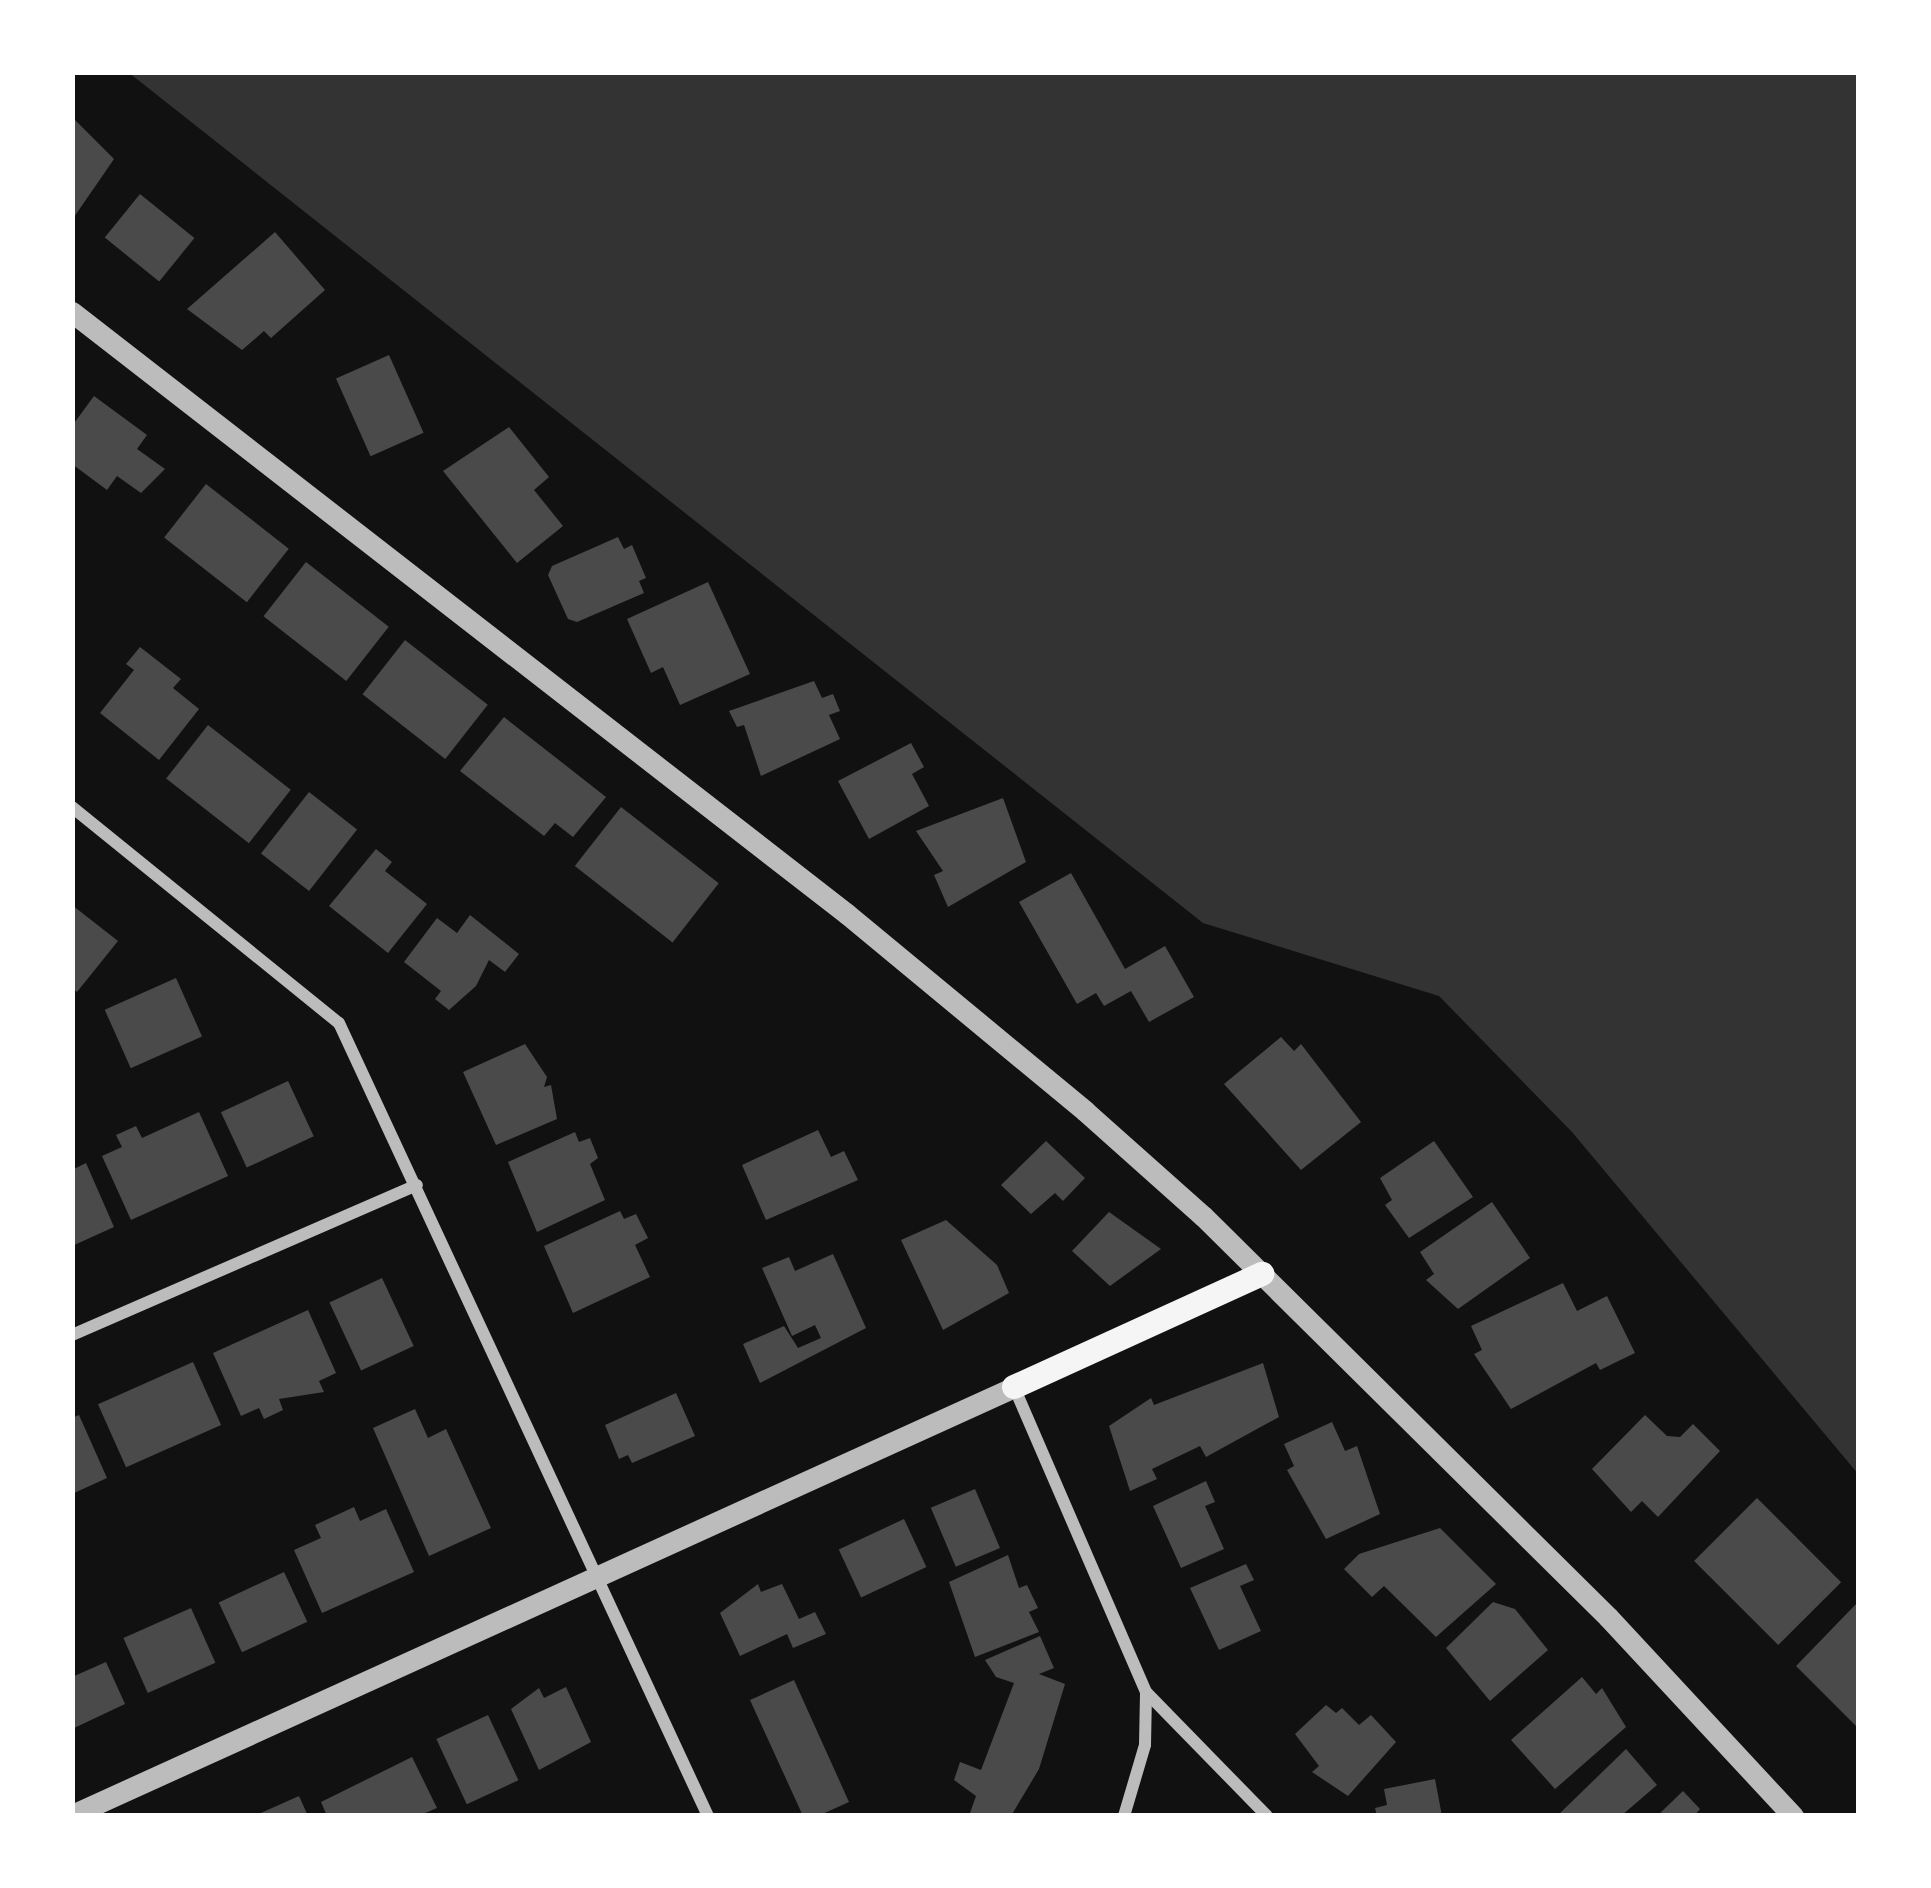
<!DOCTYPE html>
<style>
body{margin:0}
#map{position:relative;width:1931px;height:1888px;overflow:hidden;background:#111;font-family:Lora,serif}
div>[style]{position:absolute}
.water>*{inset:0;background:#333}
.building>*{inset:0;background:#4a4a4a;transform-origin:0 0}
.minor>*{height:12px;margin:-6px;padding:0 6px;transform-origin:6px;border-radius:6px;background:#bcbcbc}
.tertiary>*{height:21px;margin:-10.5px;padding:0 10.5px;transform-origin:10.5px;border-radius:10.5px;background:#bcbcbc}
.secondary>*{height:24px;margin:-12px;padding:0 12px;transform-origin:12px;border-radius:12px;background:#f5f5f5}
span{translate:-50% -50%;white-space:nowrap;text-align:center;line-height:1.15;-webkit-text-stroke:12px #fff;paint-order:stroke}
.frame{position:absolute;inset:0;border:75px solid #fff;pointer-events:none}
</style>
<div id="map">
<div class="water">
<i style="clip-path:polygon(128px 72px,1859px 72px,1859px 1475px,1572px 1132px,1439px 996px,1203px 923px)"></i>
</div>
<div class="building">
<i style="clip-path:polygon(72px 117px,114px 159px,72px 220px)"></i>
<i style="left:140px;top:194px;width:70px;height:56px;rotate:39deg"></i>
<i style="clip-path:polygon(275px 232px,325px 290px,271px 338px,264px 331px,242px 350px,187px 309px)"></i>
<i style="left:389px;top:355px;width:85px;height:58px;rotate:66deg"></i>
<i style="clip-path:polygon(94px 396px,147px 435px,137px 449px,165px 469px,141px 493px,117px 476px,107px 490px,72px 464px,72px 426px)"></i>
<i style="clip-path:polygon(509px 427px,549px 477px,534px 490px,563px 526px,517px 563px,443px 471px)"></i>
<i style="left:206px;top:484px;width:105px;height:68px;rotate:38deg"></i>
<i style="clip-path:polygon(618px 537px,624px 549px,632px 545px,646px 578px,639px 581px,644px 593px,577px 622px,568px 619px,548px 575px,552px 566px)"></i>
<i style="left:306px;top:562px;width:105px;height:69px;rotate:38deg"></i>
<i style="clip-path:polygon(708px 582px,750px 674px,680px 705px,663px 667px,651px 673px,627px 619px)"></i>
<i style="left:405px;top:640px;width:105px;height:69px;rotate:38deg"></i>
<i style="clip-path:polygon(140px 647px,181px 679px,173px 688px,199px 709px,159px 760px,100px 713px,134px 670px,126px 664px)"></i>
<i style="clip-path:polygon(814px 681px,822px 698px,833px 694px,840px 711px,829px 715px,840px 739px,761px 776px,744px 725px,737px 727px,729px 711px)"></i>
<i style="clip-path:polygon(504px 717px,606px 797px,573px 837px,555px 823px,544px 836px,460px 771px)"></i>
<i style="left:208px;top:725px;width:105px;height:68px;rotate:38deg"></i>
<i style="clip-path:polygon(911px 743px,924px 767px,912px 774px,929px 806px,869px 839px,838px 781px)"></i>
<i style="left:309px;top:792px;width:61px;height:78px;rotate:38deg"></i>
<i style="clip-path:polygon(1003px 798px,1026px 862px,948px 907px,934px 875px,943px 871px,916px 831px)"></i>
<i style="left:621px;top:807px;width:124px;height:75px;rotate:38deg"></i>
<i style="clip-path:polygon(376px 849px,392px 862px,385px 871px,427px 904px,388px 953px,329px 906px)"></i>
<i style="clip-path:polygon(1071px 873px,1125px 969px,1165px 946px,1194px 997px,1149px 1022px,1131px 991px,1104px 1006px,1096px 993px,1077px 1004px,1019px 902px)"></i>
<i style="clip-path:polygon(72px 905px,118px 941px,77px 992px,72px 988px)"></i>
<i style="clip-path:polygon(470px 915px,519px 954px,505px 972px,489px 960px,476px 986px,449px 1010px,435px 999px,441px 991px,404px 962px,437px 918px,457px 933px)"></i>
<i style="left:176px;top:978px;width:64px;height:78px;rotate:66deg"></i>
<i style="clip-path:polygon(1281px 1037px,1294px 1051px,1301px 1044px,1361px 1122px,1301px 1170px,1224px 1084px)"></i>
<i style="clip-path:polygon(525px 1044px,547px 1077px,544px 1087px,551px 1085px,557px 1119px,496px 1145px,463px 1072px)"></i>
<i style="left:288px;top:1081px;width:61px;height:74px;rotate:65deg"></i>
<i style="clip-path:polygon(199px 1112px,228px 1176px,131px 1220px,102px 1156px,122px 1147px,116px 1135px,136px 1126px,142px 1138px)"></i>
<i style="clip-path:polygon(818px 1130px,831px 1157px,844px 1151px,858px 1180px,766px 1220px,742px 1165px)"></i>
<i style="clip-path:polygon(575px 1132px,579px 1142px,590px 1138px,598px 1158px,590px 1164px,605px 1200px,537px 1232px,508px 1162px)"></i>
<i style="clip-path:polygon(1046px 1141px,1085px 1178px,1063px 1201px,1055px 1193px,1031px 1214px,1001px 1185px)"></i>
<i style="clip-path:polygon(1434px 1141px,1473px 1197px,1409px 1238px,1385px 1205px,1392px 1200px,1380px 1178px)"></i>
<i style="clip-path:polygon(86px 1163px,114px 1227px,72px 1246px,72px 1170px)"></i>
<i style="clip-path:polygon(1492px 1202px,1530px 1258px,1458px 1309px,1426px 1280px,1434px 1274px,1420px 1252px)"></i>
<i style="clip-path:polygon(620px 1211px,624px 1219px,636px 1214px,648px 1238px,635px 1245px,650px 1277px,573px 1313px,544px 1246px)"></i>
<i style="clip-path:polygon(1109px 1212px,1161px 1249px,1110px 1286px,1072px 1251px)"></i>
<i style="clip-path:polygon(946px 1220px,997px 1265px,1009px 1293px,943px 1330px,901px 1240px)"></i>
<i style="clip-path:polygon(833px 1254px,866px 1328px,760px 1383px,743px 1344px,784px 1326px,798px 1348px,821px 1338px,815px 1325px,792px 1336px,762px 1268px,789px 1257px,795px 1271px)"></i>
<i style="left:382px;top:1278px;width:75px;height:58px;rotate:65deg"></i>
<i style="clip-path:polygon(1563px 1283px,1577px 1311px,1607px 1296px,1635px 1353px,1600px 1370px,1596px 1363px,1511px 1409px,1474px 1354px,1482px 1350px,1471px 1326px)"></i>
<i style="clip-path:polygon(308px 1310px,336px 1373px,319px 1381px,324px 1392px,279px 1399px,283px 1410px,264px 1419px,259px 1408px,241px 1416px,213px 1353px)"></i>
<i style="left:193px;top:1362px;width:69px;height:104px;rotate:66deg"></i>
<i style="clip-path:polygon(1263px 1363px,1279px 1417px,1206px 1457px,1200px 1446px,1152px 1469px,1157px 1479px,1130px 1491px,1109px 1426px,1151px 1398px,1154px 1405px)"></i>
<i style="clip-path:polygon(676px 1393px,695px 1436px,632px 1463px,628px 1455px,619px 1459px,605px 1425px)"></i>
<i style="clip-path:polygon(415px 1409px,428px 1438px,446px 1429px,491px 1528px,429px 1556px,373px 1428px)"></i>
<i style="clip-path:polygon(79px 1415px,107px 1478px,72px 1494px,72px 1418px)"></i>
<i style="clip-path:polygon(1645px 1415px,1667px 1436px,1680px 1437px,1693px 1424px,1720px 1451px,1658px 1517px,1642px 1501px,1631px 1512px,1592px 1469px)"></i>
<i style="clip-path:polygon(1332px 1422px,1345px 1451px,1357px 1446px,1380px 1514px,1326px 1539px,1287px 1470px,1294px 1466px,1284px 1444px)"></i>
<i style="clip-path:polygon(1206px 1481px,1215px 1502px,1205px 1506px,1224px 1549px,1181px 1568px,1153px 1506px)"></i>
<i style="left:975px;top:1489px;width:64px;height:48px;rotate:67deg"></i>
<i style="left:1757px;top:1498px;width:119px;height:89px;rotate:45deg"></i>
<i style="clip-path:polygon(354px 1507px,360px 1521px,386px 1509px,414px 1572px,322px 1613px,294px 1550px,321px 1538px,315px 1525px)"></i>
<i style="left:904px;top:1519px;width:53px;height:72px;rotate:65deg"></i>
<i style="clip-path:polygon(1440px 1528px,1496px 1584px,1436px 1637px,1384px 1586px,1372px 1597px,1344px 1569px,1359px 1554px)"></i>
<i style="clip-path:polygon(1008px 1555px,1019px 1588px,1027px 1585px,1038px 1608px,1029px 1612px,1039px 1632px,975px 1657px,949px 1582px)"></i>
<i style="clip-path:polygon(1246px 1564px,1254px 1580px,1240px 1586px,1261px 1631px,1219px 1650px,1190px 1588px)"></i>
<i style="left:284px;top:1572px;width:55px;height:72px;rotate:65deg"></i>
<i style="clip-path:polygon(758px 1584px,761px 1592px,782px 1584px,799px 1619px,815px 1612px,826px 1634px,793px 1648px,787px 1634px,740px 1656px,720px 1613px)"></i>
<i style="clip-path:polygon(1859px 1601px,1859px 1729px,1796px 1666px)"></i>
<i style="clip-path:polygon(1493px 1602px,1515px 1609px,1548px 1650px,1490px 1701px,1446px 1648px)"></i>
<i style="left:191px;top:1608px;width:60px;height:74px;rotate:66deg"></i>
<i style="clip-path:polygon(1040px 1636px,1054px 1668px,1039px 1674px,1065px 1684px,1039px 1769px,1011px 1816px,977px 1816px,970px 1813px,976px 1796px,954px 1780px,960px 1762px,981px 1770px,1014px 1683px,996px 1677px,985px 1660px)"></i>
<i style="clip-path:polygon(106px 1662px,125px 1704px,72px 1729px,72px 1677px)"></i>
<i style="clip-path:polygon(1582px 1677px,1596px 1694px,1602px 1688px,1626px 1727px,1555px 1789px,1511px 1740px)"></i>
<i style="clip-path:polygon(794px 1680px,849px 1802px,818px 1816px,803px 1816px,750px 1700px)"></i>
<i style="clip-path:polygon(566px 1687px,591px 1742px,539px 1770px,511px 1709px,539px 1688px,544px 1698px)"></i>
<i style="clip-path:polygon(1326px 1705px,1336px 1713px,1342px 1708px,1359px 1725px,1371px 1715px,1396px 1742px,1348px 1796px,1312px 1772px,1319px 1766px,1295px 1734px)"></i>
<i style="left:488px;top:1715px;width:72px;height:57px;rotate:65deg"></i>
<i style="clip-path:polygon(1626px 1749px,1657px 1785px,1621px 1816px,1557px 1816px)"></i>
<i style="clip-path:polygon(412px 1757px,437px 1808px,418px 1816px,327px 1816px,321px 1802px)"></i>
<i style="clip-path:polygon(1435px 1779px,1442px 1816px,1377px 1816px,1375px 1808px,1387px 1805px,1384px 1789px)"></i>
<i style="clip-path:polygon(1683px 1791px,1700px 1809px,1694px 1816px,1657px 1816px)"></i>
<i style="clip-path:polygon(299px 1796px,308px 1816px,254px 1816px)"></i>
</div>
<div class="minor">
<i style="left:72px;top:807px;width:343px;rotate:39deg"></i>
<i style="left:339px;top:1023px;width:875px;rotate:65.05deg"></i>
<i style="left:72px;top:1335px;width:376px;rotate:-23.5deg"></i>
<i style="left:1014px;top:1387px;width:332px;rotate:66.6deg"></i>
<i style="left:1146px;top:1692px;width:173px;rotate:45.7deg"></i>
<i style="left:1124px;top:1816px;width:74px;rotate:-73.5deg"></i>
<i style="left:1145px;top:1745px;width:52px;rotate:-88.9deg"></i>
</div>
<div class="tertiary">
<i style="left:72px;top:312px;width:981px;rotate:37.84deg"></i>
<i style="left:847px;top:914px;width:309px;rotate:39.6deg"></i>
<i style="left:1085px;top:1111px;width:158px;rotate:41.7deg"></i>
<i style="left:1203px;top:1216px;width:570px;rotate:44.72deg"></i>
<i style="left:1608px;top:1617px;width:272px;rotate:47.1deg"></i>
<i style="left:72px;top:1815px;width:1035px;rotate:-24.43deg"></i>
</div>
<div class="secondary">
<i style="left:1014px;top:1387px;width:273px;rotate:-24.5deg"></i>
</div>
<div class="frame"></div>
</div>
